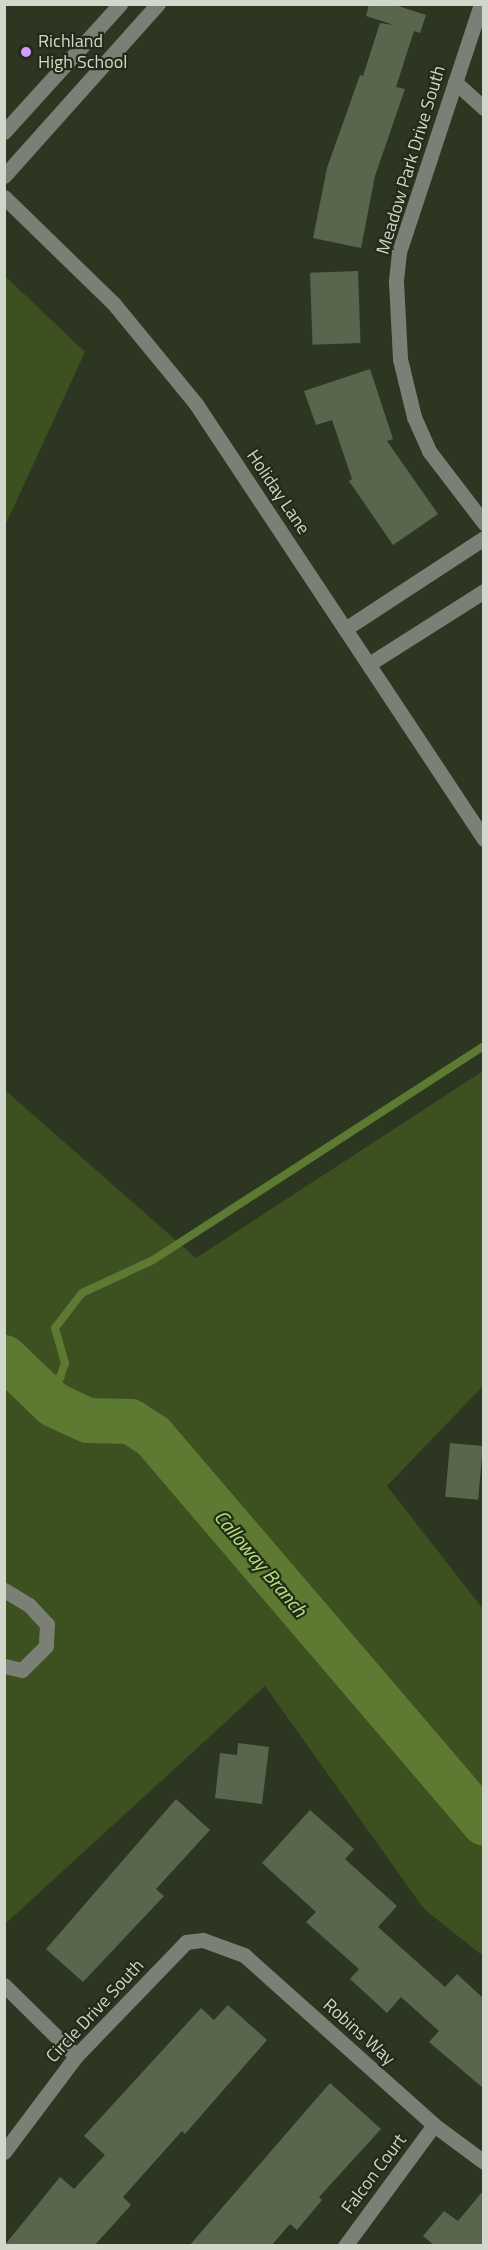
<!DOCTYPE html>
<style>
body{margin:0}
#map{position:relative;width:488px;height:2250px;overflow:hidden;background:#2c3621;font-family:"Titillium Web",sans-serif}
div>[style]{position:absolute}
.green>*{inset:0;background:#3c5020}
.stream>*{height:8px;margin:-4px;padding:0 4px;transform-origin:4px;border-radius:4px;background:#5c7a31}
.river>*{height:45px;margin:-22.5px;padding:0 22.5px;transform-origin:22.5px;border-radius:22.5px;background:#5c7a31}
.building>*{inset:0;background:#5a654e;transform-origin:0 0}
.minor>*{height:15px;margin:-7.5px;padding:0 7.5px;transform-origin:7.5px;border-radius:7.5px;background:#7b8076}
.dots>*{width:16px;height:16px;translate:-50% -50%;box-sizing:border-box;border:3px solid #222c18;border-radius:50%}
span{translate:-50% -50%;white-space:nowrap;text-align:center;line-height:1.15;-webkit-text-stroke:4.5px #222c18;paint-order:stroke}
.poi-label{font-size:18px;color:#d1d7ca}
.left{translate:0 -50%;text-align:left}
.street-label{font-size:18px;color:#d1d7ca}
.water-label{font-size:20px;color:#b6e27e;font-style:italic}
.frame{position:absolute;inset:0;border:6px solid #d1d7ca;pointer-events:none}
</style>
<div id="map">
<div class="green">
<i style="clip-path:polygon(5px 276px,85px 352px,5px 526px,4px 276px)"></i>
<i style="clip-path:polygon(483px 1071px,483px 1386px,387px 1486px,483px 1609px,483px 1956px,424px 1909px,265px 1686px,5px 1924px,5px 1090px,196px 1258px)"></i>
</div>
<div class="stream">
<i style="left:36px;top:1387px;width:26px;rotate:-21deg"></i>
<i style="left:60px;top:1378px;width:16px;rotate:-72deg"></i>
<i style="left:65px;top:1363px;width:36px;rotate:-106deg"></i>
<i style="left:55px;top:1328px;width:44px;rotate:-52.4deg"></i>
<i style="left:82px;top:1293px;width:78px;rotate:-24.9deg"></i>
<i style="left:153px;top:1260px;width:394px;rotate:-32.9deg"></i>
</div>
<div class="river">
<i style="left:4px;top:1357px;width:68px;rotate:43.8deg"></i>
<i style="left:53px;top:1404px;width:38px;rotate:25deg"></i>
<i style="left:88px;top:1420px;width:42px;rotate:1.4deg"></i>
<i style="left:130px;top:1421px;width:27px;rotate:33deg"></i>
<i style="left:153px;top:1436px;width:509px;rotate:49.46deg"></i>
</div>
<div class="building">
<i style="clip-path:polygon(369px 4px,392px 4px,426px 15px,420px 33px,414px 31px,396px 87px,405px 89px,375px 176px,361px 248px,313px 238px,327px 168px,360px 75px,363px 76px,380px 23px,394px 25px,366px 16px)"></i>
<i style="left:358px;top:271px;width:72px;height:48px;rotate:88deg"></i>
<i style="clip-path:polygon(370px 369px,393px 439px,387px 441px,438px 514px,393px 545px,349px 481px,352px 479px,332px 420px,316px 425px,304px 391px)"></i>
<i style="left:450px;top:1443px;width:33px;height:54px;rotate:5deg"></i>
<i style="clip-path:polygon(238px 1743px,269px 1747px,262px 1804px,215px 1798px,220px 1753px,237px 1755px)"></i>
<i style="clip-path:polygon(176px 1799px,210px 1830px,156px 1889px,164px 1896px,83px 1982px,46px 1949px)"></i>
<i style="clip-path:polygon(310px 1810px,354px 1849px,345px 1859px,397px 1906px,378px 1927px,445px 1987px,457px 1974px,483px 1998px,483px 2088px,429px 2042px,439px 2031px,401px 1997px,387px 2013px,350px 1979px,359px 1969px,306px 1922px,316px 1912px,262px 1863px)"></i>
<i style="clip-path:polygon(228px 2005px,267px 2040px,185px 2134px,182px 2131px,123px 2197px,131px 2205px,94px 2246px,4px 2246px,60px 2177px,74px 2189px,105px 2155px,84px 2136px,170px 2042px,201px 2008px,214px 2020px)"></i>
<i style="clip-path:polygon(330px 2083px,381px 2129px,319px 2197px,322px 2200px,297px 2230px,290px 2224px,271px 2246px,189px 2246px)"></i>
<i style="clip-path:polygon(483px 2191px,483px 2246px,435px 2246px,423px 2236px,444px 2211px,458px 2221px)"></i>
</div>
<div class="minor">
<i style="left:481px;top:4px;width:261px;rotate:108.3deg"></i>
<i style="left:399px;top:252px;width:30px;rotate:96deg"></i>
<i style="left:396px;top:282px;width:77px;rotate:87deg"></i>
<i style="left:400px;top:359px;width:60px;rotate:76.4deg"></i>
<i style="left:414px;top:417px;width:37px;rotate:66deg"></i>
<i style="left:429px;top:451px;width:91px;rotate:52.6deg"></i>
<i style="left:455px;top:82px;width:39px;rotate:42deg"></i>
<i style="left:4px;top:132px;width:173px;rotate:-47.8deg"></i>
<i style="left:4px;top:176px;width:231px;rotate:-48.2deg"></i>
<i style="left:4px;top:197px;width:153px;rotate:44.2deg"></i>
<i style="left:114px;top:304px;width:129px;rotate:50.6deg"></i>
<i style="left:196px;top:404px;width:522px;rotate:56.49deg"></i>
<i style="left:345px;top:629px;width:166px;rotate:-33.2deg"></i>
<i style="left:369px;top:664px;width:136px;rotate:-32.4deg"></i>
<i style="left:4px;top:1590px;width:29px;rotate:31deg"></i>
<i style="left:29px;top:1605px;width:26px;rotate:47deg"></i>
<i style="left:47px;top:1624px;width:22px;rotate:93deg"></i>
<i style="left:46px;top:1646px;width:34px;rotate:135deg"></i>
<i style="left:22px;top:1670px;width:18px;rotate:-167deg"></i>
<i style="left:4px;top:1985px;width:101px;rotate:44.6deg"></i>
<i style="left:4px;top:2152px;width:120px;rotate:-53.1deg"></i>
<i style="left:76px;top:2056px;width:158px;rotate:-46deg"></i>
<i style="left:186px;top:1942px;width:17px;rotate:-7deg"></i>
<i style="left:203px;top:1940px;width:44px;rotate:20.1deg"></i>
<i style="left:244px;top:1955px;width:255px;rotate:41.8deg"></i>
<i style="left:434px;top:2125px;width:62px;rotate:36.5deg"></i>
<i style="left:345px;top:2246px;width:150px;rotate:-53.7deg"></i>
</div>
<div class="dots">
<i style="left:26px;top:52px;background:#d29dfd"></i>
</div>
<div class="poi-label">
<span class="left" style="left:38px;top:52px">Richland<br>High School</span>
</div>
<div class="street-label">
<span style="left:411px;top:160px;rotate:-73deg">Meadow Park Drive South</span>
<span style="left:278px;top:492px;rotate:56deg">Holiday Lane</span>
<span style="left:95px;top:2011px;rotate:-47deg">Circle Drive South</span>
<span style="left:359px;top:2032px;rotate:42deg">Robins Way</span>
<span style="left:374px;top:2174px;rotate:-53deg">Falcon Court</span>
</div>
<div class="water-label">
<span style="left:261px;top:1563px;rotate:50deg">Calloway Branch</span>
</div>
<div class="frame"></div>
</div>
